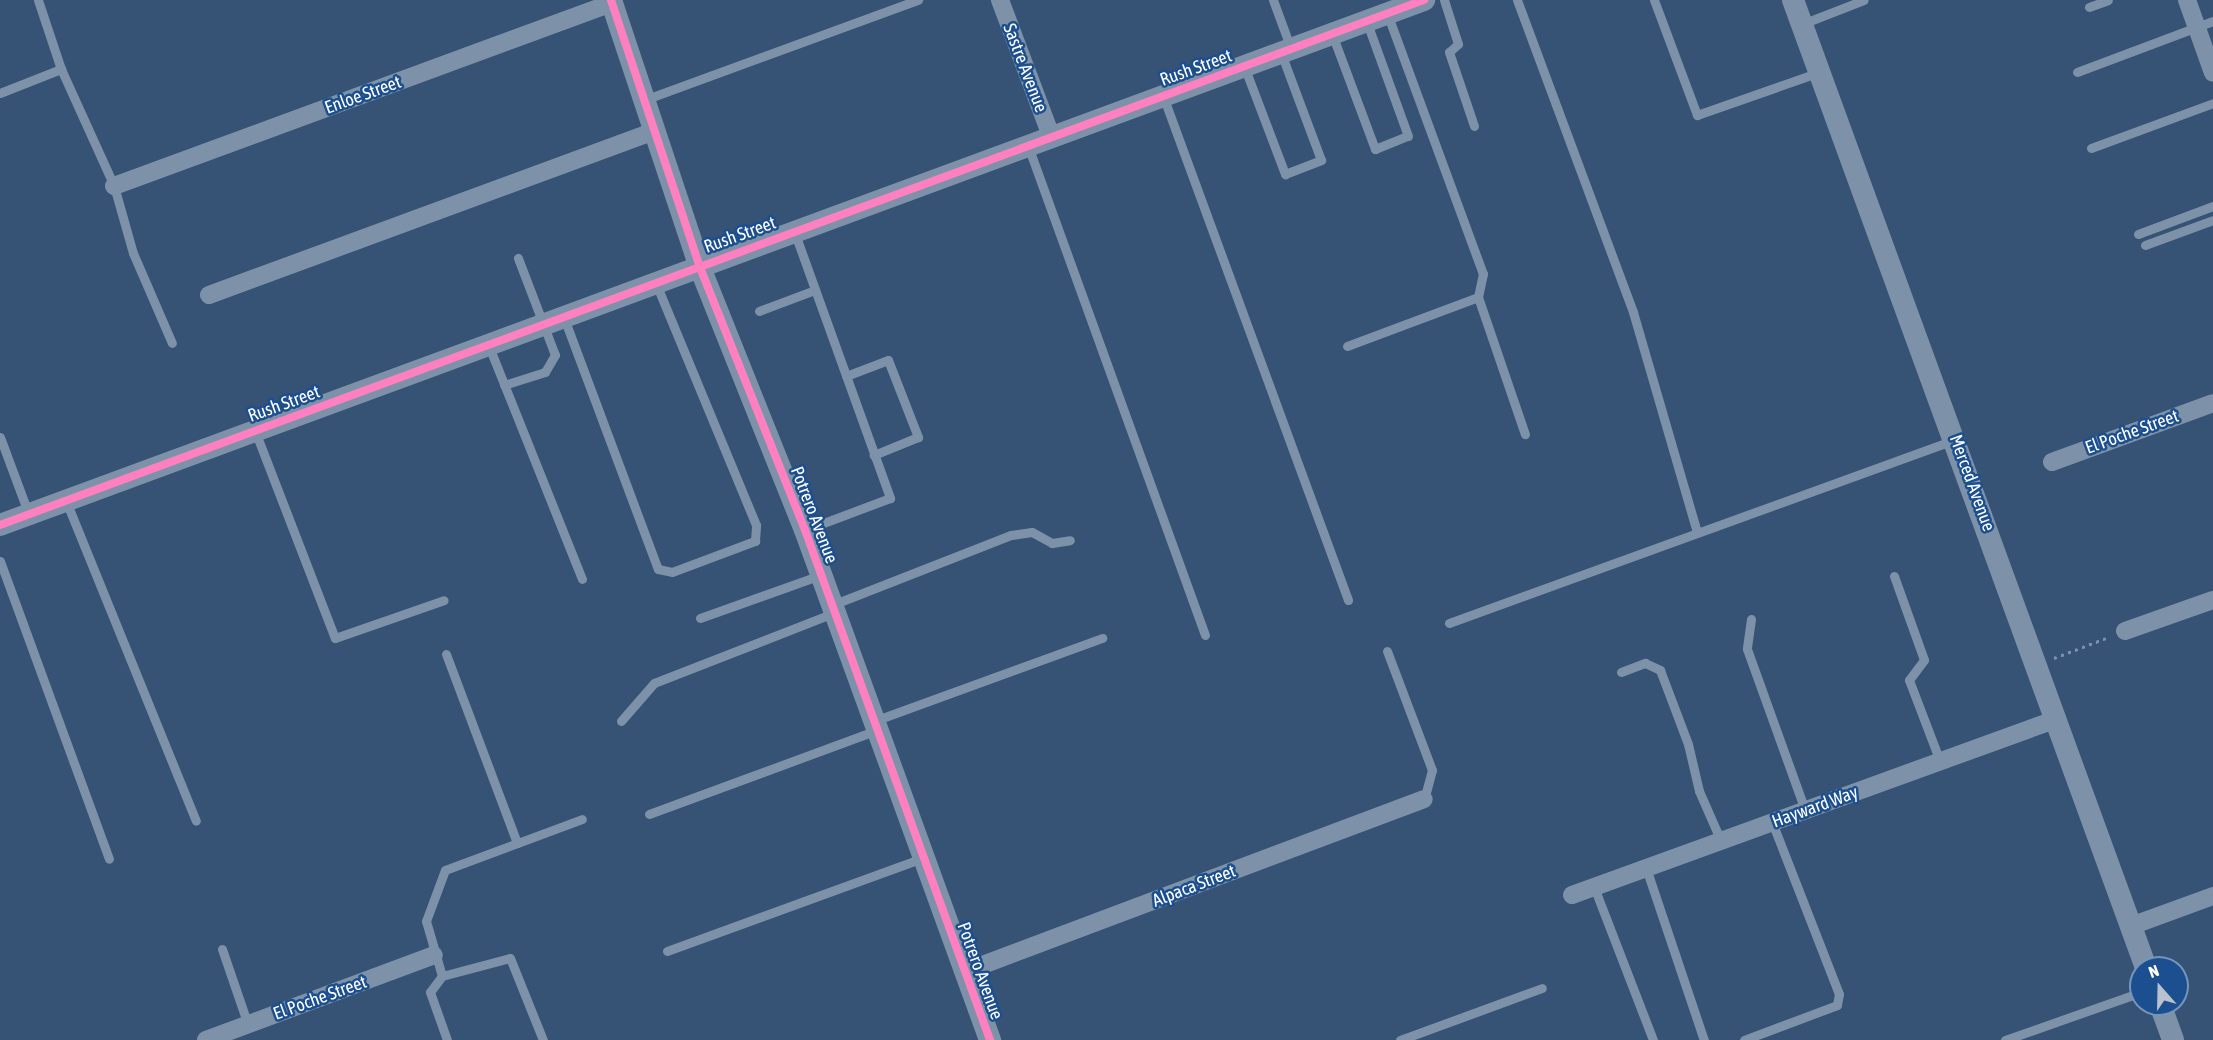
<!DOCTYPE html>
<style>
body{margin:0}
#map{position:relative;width:2213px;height:1040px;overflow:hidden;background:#365274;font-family:"Asap Condensed",sans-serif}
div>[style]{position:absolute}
.path>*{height:3px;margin-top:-1.5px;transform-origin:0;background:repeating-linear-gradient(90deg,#7d92a8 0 3px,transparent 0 7.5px)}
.service>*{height:9px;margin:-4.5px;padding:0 4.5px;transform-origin:4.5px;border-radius:4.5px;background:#7d92a8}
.minor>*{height:18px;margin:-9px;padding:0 9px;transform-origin:9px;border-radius:9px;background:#7d92a8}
.tertiary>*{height:22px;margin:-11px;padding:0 11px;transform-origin:11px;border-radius:11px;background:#7d92a8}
.cycleway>*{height:8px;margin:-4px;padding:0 4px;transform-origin:4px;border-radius:4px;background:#ff80c0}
span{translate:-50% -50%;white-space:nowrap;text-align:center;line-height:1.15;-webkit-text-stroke:5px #1b4f8f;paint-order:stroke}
.street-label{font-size:18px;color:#fff}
.north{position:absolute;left:2129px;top:956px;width:60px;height:60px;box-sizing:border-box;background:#1b4f8f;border:2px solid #7695bc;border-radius:50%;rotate:340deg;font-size:16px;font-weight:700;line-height:24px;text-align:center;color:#fff}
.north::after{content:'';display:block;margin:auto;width:21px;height:27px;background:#b9c2ce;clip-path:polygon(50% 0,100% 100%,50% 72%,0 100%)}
</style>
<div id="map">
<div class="path">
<i style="left:2054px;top:658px;width:59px;rotate:-20.9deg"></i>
</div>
<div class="service">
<i style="left:38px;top:0;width:73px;rotate:71.6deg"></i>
<i style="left:1273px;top:0;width:52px;rotate:69.8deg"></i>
<i style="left:1444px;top:0;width:46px;rotate:72.3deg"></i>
<i style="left:1458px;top:44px;width:12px;rotate:138deg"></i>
<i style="left:1449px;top:52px;width:78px;rotate:71.3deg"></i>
<i style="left:1517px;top:0;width:333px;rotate:69.6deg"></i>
<i style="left:1633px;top:312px;width:230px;rotate:73.8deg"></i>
<i style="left:1654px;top:0;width:123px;rotate:69.5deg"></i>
<i style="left:1697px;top:115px;width:130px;rotate:-19.3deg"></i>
<i style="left:2089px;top:7px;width:20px;rotate:-20deg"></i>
<i style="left:1802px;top:24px;width:66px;rotate:-21.2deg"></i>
<i style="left:1332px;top:34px;width:123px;rotate:69.5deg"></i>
<i style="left:1375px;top:149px;width:35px;rotate:-22deg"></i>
<i style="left:1408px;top:136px;width:120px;rotate:-109.9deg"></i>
<i style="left:1244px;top:66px;width:116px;rotate:69.2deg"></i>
<i style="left:1285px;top:174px;width:39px;rotate:-21deg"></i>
<i style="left:1321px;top:160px;width:114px;rotate:-110.5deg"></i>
<i style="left:2077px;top:72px;width:145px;rotate:-20.6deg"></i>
<i style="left:0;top:93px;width:66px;rotate:-21.5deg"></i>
<i style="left:61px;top:69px;width:128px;rotate:65.6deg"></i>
<i style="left:114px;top:186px;width:70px;rotate:74.2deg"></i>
<i style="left:133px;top:253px;width:98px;rotate:66.6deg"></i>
<i style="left:1163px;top:96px;width:537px;rotate:69.84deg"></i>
<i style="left:644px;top:100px;width:292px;rotate:-20.1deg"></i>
<i style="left:1028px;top:146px;width:520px;rotate:70.1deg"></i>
<i style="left:2091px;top:148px;width:130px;rotate:-20.2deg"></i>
<i style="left:794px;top:231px;width:284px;rotate:70.2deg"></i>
<i style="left:890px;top:498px;width:91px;rotate:159.4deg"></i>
<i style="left:2138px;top:234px;width:80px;rotate:-20.5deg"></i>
<i style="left:2145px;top:245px;width:72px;rotate:-20.2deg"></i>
<i style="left:1478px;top:297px;width:145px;rotate:71.1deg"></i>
<i style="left:759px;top:311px;width:60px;rotate:-20.6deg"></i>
<i style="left:564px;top:318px;width:268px;rotate:69.5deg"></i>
<i style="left:658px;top:569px;width:14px;rotate:12deg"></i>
<i style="left:672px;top:572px;width:89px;rotate:-20.5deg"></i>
<i style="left:755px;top:541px;width:16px;rotate:-86deg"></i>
<i style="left:756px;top:525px;width:262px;rotate:-112.5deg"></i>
<i style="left:488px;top:344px;width:253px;rotate:68.2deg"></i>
<i style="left:1347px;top:346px;width:140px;rotate:-20.5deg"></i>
<i style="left:1478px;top:297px;width:24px;rotate:-78deg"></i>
<i style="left:1483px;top:274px;width:278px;rotate:-110.2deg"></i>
<i style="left:846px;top:376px;width:45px;rotate:-20.9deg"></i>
<i style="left:888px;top:360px;width:83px;rotate:68.7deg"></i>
<i style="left:918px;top:437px;width:48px;rotate:157.8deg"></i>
<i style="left:504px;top:385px;width:43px;rotate:-17.6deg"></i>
<i style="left:545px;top:372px;width:20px;rotate:-60deg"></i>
<i style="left:555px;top:355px;width:104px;rotate:-110.9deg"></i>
<i style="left:255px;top:431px;width:222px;rotate:68.9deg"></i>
<i style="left:335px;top:638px;width:115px;rotate:-19.2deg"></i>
<i style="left:0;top:437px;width:83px;rotate:69.6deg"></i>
<i style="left:66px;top:501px;width:345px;rotate:67.9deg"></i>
<i style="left:0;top:561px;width:317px;rotate:69.9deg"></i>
<i style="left:1894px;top:576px;width:89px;rotate:70.3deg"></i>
<i style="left:1924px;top:660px;width:25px;rotate:127deg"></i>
<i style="left:1909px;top:680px;width:87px;rotate:69.1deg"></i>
<i style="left:832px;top:605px;width:192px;rotate:-21.4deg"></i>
<i style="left:1011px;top:535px;width:21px;rotate:-8deg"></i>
<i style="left:1032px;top:532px;width:23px;rotate:29deg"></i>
<i style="left:1052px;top:543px;width:18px;rotate:-9deg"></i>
<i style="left:700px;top:618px;width:128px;rotate:-19.6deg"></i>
<i style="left:1751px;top:619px;width:30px;rotate:98deg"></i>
<i style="left:1747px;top:649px;width:171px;rotate:70.2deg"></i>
<i style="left:1449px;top:623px;width:537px;rotate:-19.92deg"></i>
<i style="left:1387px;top:651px;width:127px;rotate:69.3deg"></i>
<i style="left:1432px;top:770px;width:30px;rotate:105deg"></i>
<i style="left:446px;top:654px;width:202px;rotate:69.4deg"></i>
<i style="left:1621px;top:672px;width:26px;rotate:-21deg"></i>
<i style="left:1645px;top:663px;width:17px;rotate:25deg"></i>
<i style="left:1660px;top:670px;width:79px;rotate:69.3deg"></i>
<i style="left:1688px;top:744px;width:48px;rotate:76.8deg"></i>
<i style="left:1699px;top:791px;width:55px;rotate:66.3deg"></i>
<i style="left:621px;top:721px;width:50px;rotate:-49deg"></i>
<i style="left:654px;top:683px;width:193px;rotate:-21.3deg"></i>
<i style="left:874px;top:721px;width:243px;rotate:-20deg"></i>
<i style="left:649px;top:814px;width:243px;rotate:-20.2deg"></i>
<i style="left:1646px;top:868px;width:182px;rotate:71.4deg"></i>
<i style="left:1594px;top:887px;width:164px;rotate:68.9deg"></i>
<i style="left:222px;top:949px;width:80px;rotate:71.1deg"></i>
<i style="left:667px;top:951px;width:272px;rotate:-20deg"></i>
<i style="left:442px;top:976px;width:57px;rotate:-106.2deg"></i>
<i style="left:426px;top:921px;width:54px;rotate:-69.6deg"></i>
<i style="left:445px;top:870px;width:146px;rotate:-20.4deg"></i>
<i style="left:447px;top:1040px;width:51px;rotate:-109.5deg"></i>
<i style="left:430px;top:992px;width:20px;rotate:-53deg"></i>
<i style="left:442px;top:976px;width:70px;rotate:-14.8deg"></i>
<i style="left:510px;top:958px;width:88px;rotate:68.1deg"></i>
<i style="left:1400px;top:1040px;width:151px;rotate:-20.1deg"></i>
<i style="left:1744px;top:1040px;width:99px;rotate:-20.6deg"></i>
<i style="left:1837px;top:1005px;width:11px;rotate:-80deg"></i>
<i style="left:1839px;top:994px;width:185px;rotate:-111.3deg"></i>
<i style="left:2005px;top:1040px;width:144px;rotate:-19.4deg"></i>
</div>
<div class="minor">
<i style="left:1000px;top:0;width:145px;rotate:69.4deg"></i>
<i style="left:2187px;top:0;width:77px;rotate:70.4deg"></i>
<i style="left:114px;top:186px;width:531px;rotate:-20.18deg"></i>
<i style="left:209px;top:295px;width:473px;rotate:-20.2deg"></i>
<i style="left:2052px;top:462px;width:171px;rotate:-20.1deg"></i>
<i style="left:2125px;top:631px;width:93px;rotate:-19.4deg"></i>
<i style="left:1572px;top:895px;width:516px;rotate:-19.95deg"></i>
<i style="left:2131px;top:926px;width:87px;rotate:-20.1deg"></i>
<i style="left:964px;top:972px;width:491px;rotate:-20.6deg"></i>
<i style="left:206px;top:1040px;width:243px;rotate:-20.4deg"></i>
</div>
<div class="tertiary">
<i style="left:611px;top:0;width:279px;rotate:71.6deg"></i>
<i style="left:699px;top:265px;width:285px;rotate:68.2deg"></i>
<i style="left:805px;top:530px;width:543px;rotate:70.06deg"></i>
<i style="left:1793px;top:0;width:1030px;rotate:69.96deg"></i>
<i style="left:0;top:525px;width:1518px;rotate:-20.24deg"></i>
<i style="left:2160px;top:1004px;width:38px;rotate:70deg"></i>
</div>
<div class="cycleway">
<i style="left:611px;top:0;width:279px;rotate:71.6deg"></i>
<i style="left:699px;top:265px;width:285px;rotate:68.2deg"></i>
<i style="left:805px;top:530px;width:543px;rotate:70.06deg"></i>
<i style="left:0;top:525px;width:1518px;rotate:-20.24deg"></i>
</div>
<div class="street-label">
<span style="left:1025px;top:68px;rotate:69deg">Sastre Avenue</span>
<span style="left:1196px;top:68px;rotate:-20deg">Rush Street</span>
<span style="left:363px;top:95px;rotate:-20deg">Enloe Street</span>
<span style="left:740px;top:235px;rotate:-20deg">Rush Street</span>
<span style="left:284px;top:404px;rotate:-20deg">Rush Street</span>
<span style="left:2132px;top:432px;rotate:-20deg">El Poche Street</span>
<span style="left:1972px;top:483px;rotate:70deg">Merced Avenue</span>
<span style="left:814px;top:515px;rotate:69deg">Potrero Avenue</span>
<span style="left:1815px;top:807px;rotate:-20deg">Hayward Way</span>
<span style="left:1194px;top:886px;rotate:-21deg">Alpaca Street</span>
<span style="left:980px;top:971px;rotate:70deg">Potrero Avenue</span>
<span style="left:320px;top:998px;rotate:-20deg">El Poche Street</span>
</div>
<div class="north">N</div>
</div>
